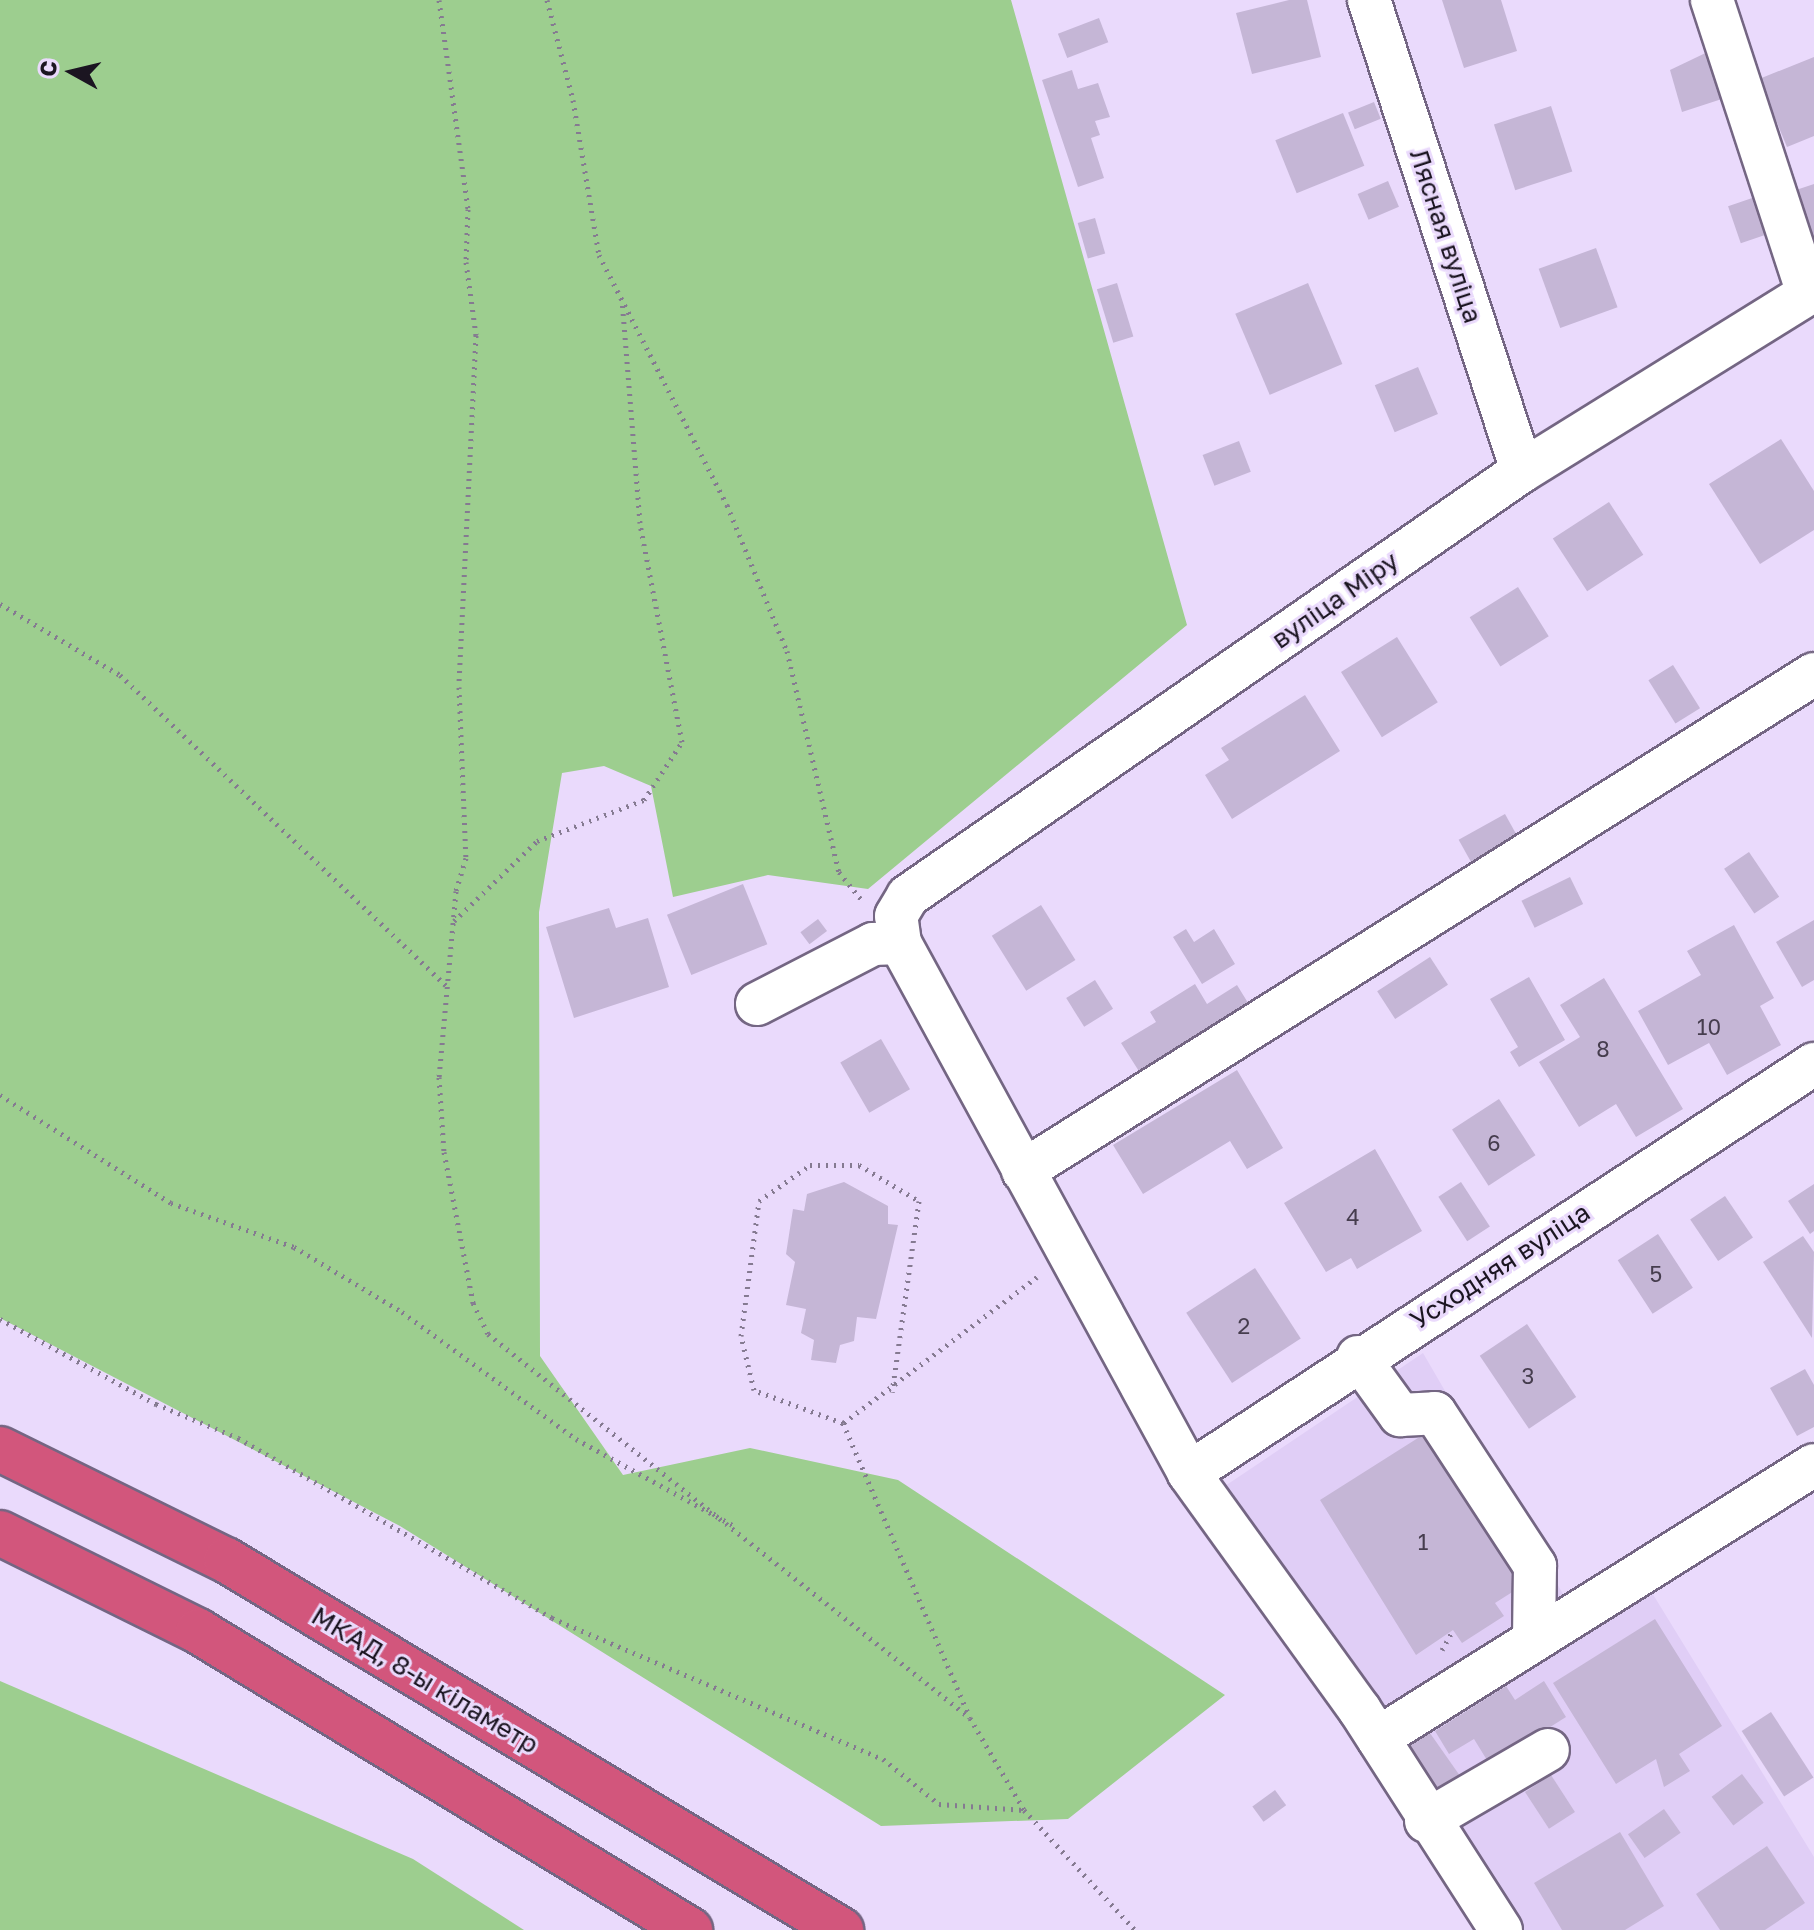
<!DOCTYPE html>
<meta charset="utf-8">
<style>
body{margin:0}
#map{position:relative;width:1814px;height:1930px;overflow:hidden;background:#eadafc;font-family:"Golos Text",sans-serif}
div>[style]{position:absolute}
.built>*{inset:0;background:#e0cef6}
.green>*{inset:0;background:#9dce8f}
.building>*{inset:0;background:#c5b6d6;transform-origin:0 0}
.path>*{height:5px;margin-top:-2.5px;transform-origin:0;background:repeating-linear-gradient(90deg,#857a91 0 2px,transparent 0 8px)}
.roads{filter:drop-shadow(2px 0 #746683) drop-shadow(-2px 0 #746683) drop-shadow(0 2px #746683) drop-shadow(0 -2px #746683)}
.minor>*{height:42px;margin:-21px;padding:0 21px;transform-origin:21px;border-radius:21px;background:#fff}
.highway>*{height:44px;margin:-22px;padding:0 22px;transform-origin:22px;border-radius:22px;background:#d2567c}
span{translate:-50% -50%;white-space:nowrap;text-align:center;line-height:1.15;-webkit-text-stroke:6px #eadafc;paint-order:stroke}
.number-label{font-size:22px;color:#463d4e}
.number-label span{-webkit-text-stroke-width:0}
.street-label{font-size:26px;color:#1b1521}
.north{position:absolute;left:32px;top:32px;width:80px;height:80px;-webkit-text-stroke:6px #eadafc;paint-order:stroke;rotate:278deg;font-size:22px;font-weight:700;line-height:32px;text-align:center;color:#1b1521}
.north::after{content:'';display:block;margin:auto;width:28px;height:36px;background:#1b1521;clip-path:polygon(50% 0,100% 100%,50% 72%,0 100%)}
</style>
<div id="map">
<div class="built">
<i style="clip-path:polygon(1423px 1353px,1563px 1594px,1646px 1583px,1814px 1857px,1814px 1930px,1513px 1930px,1222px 1488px)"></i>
</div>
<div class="green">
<i style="clip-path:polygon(0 0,1011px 0,1187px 625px,868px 889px,768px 875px,673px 897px,651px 786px,604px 766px,562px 773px,539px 912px,540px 1356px,623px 1475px,750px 1448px,898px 1480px,1225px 1695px,1068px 1819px,881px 1826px,400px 1526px,0 1318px)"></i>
<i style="clip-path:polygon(0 1681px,413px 1859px,524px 1930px,0 1930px)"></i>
</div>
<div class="building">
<i style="clip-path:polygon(1289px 0,1307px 0,1321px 57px,1252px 74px,1236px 13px)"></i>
<i style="clip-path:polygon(1442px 0,1501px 0,1517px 51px,1464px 68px)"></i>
<i style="left:1099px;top:18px;width:26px;height:44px;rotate:69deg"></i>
<i style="clip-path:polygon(1716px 48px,1731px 96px,1682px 112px,1670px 70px)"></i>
<i style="clip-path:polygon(1814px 57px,1814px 136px,1787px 147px,1759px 79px)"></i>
<i style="clip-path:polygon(1072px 70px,1078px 89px,1098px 83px,1110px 117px,1095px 121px,1100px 135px,1091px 138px,1104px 178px,1078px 187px,1042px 80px)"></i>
<i style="left:1374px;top:102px;width:18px;height:28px;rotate:68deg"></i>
<i style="left:1551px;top:106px;width:69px;height:60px;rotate:72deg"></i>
<i style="left:1343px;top:113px;width:57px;height:73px;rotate:68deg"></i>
<i style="left:1388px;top:181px;width:28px;height:33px;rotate:67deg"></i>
<i style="clip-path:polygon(1814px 184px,1814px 244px,1790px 192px)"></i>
<i style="left:1764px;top:194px;width:39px;height:38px;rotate:71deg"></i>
<i style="left:1095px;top:218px;width:37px;height:18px;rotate:74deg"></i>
<i style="left:1596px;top:248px;width:63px;height:61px;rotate:70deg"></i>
<i style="left:1117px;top:283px;width:56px;height:21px;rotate:73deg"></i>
<i style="left:1308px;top:283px;width:88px;height:79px;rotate:67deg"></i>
<i style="left:1418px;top:367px;width:51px;height:47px;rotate:67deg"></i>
<i style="clip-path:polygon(1781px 439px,1814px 491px,1814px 530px,1760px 564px,1709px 484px)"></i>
<i style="left:1239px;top:441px;width:33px;height:39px;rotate:69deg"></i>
<i style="left:1609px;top:502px;width:63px;height:67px;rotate:57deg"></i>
<i style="left:1518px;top:587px;width:58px;height:57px;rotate:58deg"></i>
<i style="left:1397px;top:637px;width:77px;height:66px;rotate:58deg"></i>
<i style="left:1673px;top:665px;width:51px;height:29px;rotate:58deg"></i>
<i style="clip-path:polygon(1305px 695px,1340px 751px,1232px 819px,1205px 775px,1229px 760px,1221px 748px)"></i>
<i style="left:1505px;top:814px;width:37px;height:53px;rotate:61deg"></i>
<i style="left:1749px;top:852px;width:54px;height:30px;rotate:56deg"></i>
<i style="left:1570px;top:877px;width:30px;height:54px;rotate:64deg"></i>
<i style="left:743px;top:884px;width:65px;height:82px;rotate:68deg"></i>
<i style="left:1041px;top:905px;width:65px;height:58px;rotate:58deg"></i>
<i style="clip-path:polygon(609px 908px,616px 928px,648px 918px,669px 987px,574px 1018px,546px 927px)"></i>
<i style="left:818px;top:919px;width:15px;height:22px;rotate:53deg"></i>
<i style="clip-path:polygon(1814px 920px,1814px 980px,1802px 987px,1776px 942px)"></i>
<i style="clip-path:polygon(1734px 925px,1774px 998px,1760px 1006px,1781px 1045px,1727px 1075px,1709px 1043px,1668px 1065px,1638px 1011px,1701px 975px,1687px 951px)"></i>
<i style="clip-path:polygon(1186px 929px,1194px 942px,1214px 929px,1235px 964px,1202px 984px,1173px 937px)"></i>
<i style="left:1430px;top:957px;width:33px;height:63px;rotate:57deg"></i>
<i style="clip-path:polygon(1529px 977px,1565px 1040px,1519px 1067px,1510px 1052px,1518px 1047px,1490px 999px)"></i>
<i style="clip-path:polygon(1604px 978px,1683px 1109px,1636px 1137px,1616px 1104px,1579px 1127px,1539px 1062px,1580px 1037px,1560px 1005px)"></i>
<i style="left:1095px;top:980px;width:34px;height:34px;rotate:58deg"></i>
<i style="clip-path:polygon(1195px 984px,1207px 1004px,1237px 985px,1258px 1019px,1149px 1087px,1121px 1043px,1156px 1022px,1150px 1012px)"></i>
<i style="left:881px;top:1039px;width:58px;height:47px;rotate:60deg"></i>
<i style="clip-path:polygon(1237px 1070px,1283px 1148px,1247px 1169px,1230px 1141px,1143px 1194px,1113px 1145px)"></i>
<i style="left:1499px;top:1099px;width:67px;height:56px;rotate:57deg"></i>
<i style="clip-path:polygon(1375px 1149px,1422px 1231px,1357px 1269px,1351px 1258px,1326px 1272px,1284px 1203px)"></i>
<i style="clip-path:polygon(844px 1182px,888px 1206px,888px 1224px,898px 1225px,876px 1319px,857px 1317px,854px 1341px,840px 1345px,836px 1363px,811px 1360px,814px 1340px,801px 1333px,806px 1309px,786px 1305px,795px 1262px,786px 1254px,793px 1209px,804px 1211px,807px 1194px)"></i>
<i style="left:1461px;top:1182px;width:53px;height:27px;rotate:57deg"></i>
<i style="clip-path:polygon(1814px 1184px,1814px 1231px,1810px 1234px,1788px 1201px)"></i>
<i style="left:1725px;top:1196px;width:50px;height:42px;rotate:56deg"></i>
<i style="left:1658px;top:1234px;width:64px;height:48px;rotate:57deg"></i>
<i style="clip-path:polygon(1803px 1236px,1814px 1252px,1812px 1338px,1763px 1262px)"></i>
<i style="left:1255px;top:1268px;width:84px;height:82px;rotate:57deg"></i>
<i style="left:1527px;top:1324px;width:88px;height:57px;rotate:56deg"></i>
<i style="clip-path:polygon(1805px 1369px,1814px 1385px,1814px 1427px,1797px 1436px,1770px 1388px)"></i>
<i style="clip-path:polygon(1429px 1431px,1525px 1584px,1495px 1603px,1504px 1616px,1462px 1643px,1453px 1630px,1416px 1655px,1320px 1500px)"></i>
<i style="clip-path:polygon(1655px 1619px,1722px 1726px,1679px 1754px,1690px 1771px,1664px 1787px,1656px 1759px,1616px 1784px,1553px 1683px)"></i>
<i style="clip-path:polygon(1544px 1681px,1566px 1717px,1490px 1765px,1474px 1739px,1449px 1754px,1435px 1731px,1506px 1686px,1515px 1700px)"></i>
<i style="left:1771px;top:1712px;width:78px;height:35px;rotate:57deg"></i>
<i style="left:1425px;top:1726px;width:63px;height:27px;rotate:55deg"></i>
<i style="left:1742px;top:1774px;width:36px;height:38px;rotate:53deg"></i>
<i style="left:1551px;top:1775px;width:44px;height:31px;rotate:57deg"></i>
<i style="left:1275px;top:1790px;width:19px;height:28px;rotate:54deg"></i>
<i style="left:1664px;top:1809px;width:29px;height:44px;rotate:55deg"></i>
<i style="clip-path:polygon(1620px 1832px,1664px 1906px,1625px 1930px,1562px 1930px,1534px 1883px)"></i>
<i style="clip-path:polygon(1767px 1846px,1805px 1903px,1765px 1930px,1720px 1930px,1696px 1894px)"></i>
</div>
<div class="path">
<i style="left:439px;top:0;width:211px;rotate:82.1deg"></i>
<i style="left:468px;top:209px;width:53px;rotate:92.2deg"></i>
<i style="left:466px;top:262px;width:74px;rotate:82.2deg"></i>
<i style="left:476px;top:335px;width:352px;rotate:92.8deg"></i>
<i style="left:459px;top:687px;width:171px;rotate:87.7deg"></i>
<i style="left:466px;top:858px;width:34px;rotate:107deg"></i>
<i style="left:456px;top:891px;width:187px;rotate:95.2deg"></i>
<i style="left:439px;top:1077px;width:75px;rotate:86.2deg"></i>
<i style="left:444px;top:1152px;width:154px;rotate:79.1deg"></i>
<i style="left:473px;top:1303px;width:34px;rotate:64deg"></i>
<i style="left:488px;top:1334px;width:616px;rotate:38.54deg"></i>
<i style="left:547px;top:0;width:103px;rotate:75.4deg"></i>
<i style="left:573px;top:100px;width:157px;rotate:80.5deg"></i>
<i style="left:599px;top:255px;width:281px;rotate:62.9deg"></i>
<i style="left:727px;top:505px;width:158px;rotate:67.7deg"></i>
<i style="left:787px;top:651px;width:227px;rotate:76.8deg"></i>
<i style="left:839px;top:872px;width:36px;rotate:51deg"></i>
<i style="left:0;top:604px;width:139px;rotate:30.6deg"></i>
<i style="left:120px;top:675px;width:450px;rotate:43.6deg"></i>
<i style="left:454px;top:921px;width:115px;rotate:-43.9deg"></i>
<i style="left:537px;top:841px;width:115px;rotate:-21deg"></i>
<i style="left:644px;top:800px;width:69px;rotate:-56.8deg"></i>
<i style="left:682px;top:742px;width:223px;rotate:-100.9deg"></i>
<i style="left:640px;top:523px;width:223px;rotate:-94.6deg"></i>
<i style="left:0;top:1095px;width:202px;rotate:32.3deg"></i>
<i style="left:171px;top:1203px;width:131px;rotate:19.7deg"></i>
<i style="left:294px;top:1247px;width:126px;rotate:31deg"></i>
<i style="left:402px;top:1312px;width:215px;rotate:36.1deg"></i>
<i style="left:576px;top:1439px;width:183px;rotate:28.8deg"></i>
<i style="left:1037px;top:1277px;width:243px;rotate:143deg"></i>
<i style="left:843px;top:1423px;width:321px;rotate:66.7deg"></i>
<i style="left:970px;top:1718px;width:107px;rotate:59.6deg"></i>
<i style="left:1024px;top:1810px;width:163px;rotate:47.2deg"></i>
<i style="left:0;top:1319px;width:178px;rotate:28.6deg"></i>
<i style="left:156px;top:1404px;width:89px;rotate:22.5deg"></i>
<i style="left:238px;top:1438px;width:362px;rotate:29.8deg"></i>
<i style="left:552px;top:1618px;width:360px;rotate:23.1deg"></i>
<i style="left:883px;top:1759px;width:72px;rotate:38.8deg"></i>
<i style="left:939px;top:1804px;width:85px;rotate:4deg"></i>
<i style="left:843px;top:1423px;width:95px;rotate:-159.7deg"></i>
<i style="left:754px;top:1390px;width:56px;rotate:-103.5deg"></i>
<i style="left:741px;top:1336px;width:136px;rotate:-82.4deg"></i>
<i style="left:759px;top:1201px;width:62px;rotate:-35.2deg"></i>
<i style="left:810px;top:1165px;width:49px"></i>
<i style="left:859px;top:1165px;width:70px;rotate:31deg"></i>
<i style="left:919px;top:1201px;width:193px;rotate:98deg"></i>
<i style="left:1442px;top:1650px;width:23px;rotate:-61deg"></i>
</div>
<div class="roads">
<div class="minor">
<i style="left:1369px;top:0;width:495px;rotate:72deg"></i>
<i style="left:1712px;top:0;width:308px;rotate:71.9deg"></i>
<i style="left:757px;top:1004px;width:131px;rotate:-27.3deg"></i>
<i style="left:873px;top:944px;width:27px;rotate:-2deg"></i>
<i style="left:1023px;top:1171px;width:934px;rotate:-32.14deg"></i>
<i style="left:1358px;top:1357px;width:72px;rotate:54.1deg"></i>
<i style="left:1400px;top:1415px;width:35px;rotate:-3deg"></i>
<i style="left:1435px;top:1413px;width:183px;rotate:56.8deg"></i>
<i style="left:1535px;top:1566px;width:74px;rotate:90.8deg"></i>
<i style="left:1189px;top:1473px;width:747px;rotate:-33.2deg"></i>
<i style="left:1378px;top:1738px;width:514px;rotate:-32.05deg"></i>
<i style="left:1426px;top:1821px;width:141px;rotate:-30.2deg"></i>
<i style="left:1501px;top:1930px;width:263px;rotate:-122.7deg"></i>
<i style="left:1359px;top:1709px;width:291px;rotate:-125.8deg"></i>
<i style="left:1189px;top:1473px;width:604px;rotate:-118.6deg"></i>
<i style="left:900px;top:943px;width:27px;rotate:-98deg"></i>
<i style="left:896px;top:916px;width:23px;rotate:-59deg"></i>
<i style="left:908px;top:896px;width:747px;rotate:-34.69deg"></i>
<i style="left:1522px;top:471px;width:344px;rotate:-31.8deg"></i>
</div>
<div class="highway">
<i style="left:0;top:1449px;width:252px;rotate:26.2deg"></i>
<i style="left:226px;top:1560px;width:718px;rotate:31.03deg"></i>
<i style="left:0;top:1533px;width:221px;rotate:26.3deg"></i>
<i style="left:198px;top:1631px;width:576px;rotate:31.29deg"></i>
</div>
</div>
<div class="number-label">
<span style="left:1709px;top:1027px">10</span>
<span style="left:1603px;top:1049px">8</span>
<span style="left:1494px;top:1143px">6</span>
<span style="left:1353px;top:1217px">4</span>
<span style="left:1656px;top:1274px">5</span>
<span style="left:1244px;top:1326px">2</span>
<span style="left:1528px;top:1376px">3</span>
<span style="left:1423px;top:1542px">1</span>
</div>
<div class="street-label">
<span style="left:1446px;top:236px;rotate:72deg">Лясная вуліца</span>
<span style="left:1335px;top:600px;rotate:-35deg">вуліца Міру</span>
<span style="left:1500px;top:1266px;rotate:-33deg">Усходняя вуліца</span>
<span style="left:425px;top:1680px;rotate:31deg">МКАД, 8-ы кіламетр</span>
</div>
<div class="north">С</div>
</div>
